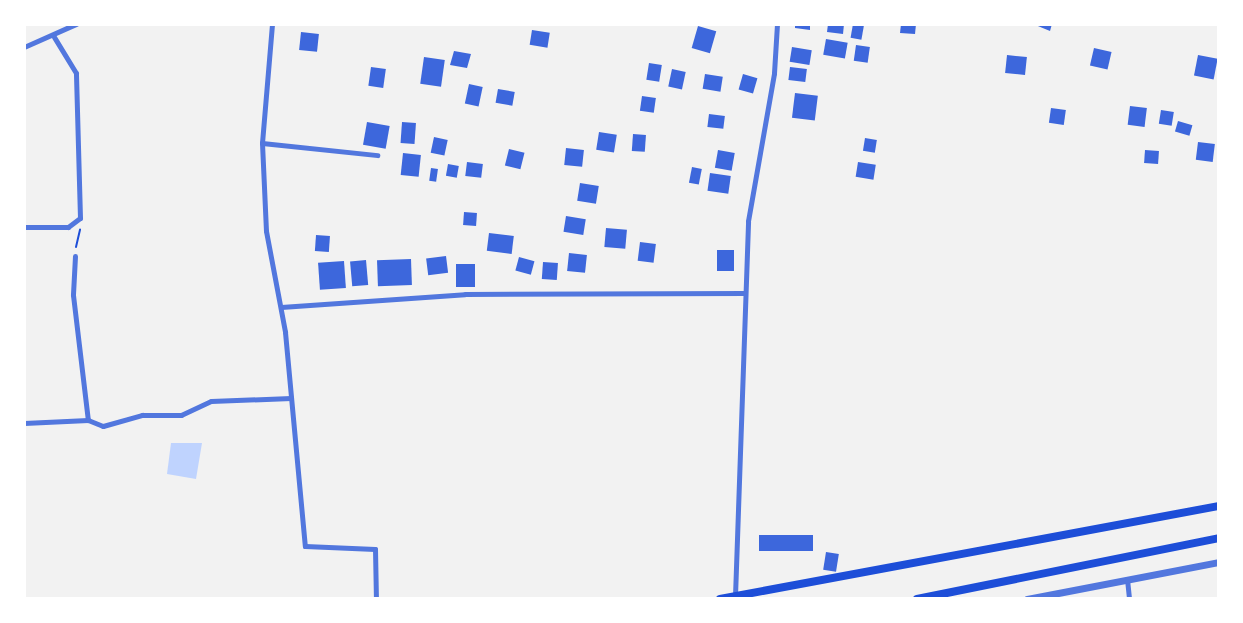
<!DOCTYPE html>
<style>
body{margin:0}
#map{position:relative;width:1243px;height:623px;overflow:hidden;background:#f2f2f2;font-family:"IBM Plex Sans",sans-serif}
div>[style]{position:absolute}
.water>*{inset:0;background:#bfd3fe}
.building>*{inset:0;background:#3d67dc;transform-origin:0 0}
.path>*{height:2px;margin:-1px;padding:0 1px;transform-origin:1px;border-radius:1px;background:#1d4ed8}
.minor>*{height:5px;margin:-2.5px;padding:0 2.5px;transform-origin:2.5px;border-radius:2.5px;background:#5277de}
.tertiary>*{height:7px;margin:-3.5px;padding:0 3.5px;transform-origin:3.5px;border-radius:3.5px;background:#5277de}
.trunk>*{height:8px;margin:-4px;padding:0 4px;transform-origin:4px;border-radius:4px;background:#1d4ed8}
span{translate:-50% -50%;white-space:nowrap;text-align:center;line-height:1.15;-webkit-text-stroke:6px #fff;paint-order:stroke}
.frame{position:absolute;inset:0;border:26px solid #fff;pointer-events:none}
</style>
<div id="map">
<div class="water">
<i style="clip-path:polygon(171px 443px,202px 443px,196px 479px,167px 474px)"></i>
</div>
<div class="building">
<i style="clip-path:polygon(795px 24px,810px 24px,810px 30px,795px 28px)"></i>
<i style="clip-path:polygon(828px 24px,844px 24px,843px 34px,827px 32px)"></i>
<i style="left:853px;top:24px;width:11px;height:14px;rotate:10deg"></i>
<i style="clip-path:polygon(901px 24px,916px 24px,915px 34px,900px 33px)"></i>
<i style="clip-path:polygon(1033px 24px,1052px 24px,1050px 31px)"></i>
<i style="left:698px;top:26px;width:19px;height:23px;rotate:16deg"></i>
<i style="left:532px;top:30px;width:18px;height:15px;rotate:9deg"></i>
<i style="left:301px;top:32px;width:18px;height:18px;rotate:6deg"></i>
<i style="left:826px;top:39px;width:22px;height:16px;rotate:10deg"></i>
<i style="left:856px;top:45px;width:14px;height:16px;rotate:8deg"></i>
<i style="left:792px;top:47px;width:20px;height:15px;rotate:9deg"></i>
<i style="left:1094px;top:48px;width:18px;height:18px;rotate:13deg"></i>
<i style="clip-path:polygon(454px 51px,471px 54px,467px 68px,450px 65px)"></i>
<i style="left:1007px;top:55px;width:20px;height:18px;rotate:6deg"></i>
<i style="left:1198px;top:55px;width:20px;height:21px;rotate:11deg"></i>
<i style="left:424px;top:57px;width:21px;height:27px;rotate:8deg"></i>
<i style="left:649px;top:63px;width:13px;height:17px;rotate:9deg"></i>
<i style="left:371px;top:67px;width:15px;height:19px;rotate:8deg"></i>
<i style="left:790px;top:67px;width:17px;height:13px;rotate:7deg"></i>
<i style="left:672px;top:69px;width:14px;height:18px;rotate:12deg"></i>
<i style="left:705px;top:74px;width:18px;height:15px;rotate:9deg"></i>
<i style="left:743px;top:74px;width:15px;height:16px;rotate:16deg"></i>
<i style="left:469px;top:84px;width:14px;height:20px;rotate:12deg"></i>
<i style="left:498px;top:89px;width:17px;height:14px;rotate:10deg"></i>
<i style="left:795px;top:93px;width:23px;height:25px;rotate:7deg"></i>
<i style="left:642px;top:96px;width:14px;height:15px;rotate:8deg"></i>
<i style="left:1130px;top:106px;width:17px;height:19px;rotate:7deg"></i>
<i style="left:1051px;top:108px;width:15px;height:15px;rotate:8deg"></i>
<i style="left:1161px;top:110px;width:13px;height:14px;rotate:9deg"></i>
<i style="left:709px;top:114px;width:16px;height:13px;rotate:7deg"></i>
<i style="left:1178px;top:121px;width:15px;height:11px;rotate:16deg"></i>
<i style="left:367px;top:122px;width:23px;height:23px;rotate:10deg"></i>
<i style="left:402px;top:122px;width:14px;height:21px;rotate:4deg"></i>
<i style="left:599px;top:132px;width:18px;height:18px;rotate:9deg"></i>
<i style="left:633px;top:134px;width:13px;height:17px;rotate:4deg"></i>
<i style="left:434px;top:137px;width:14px;height:16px;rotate:12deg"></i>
<i style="left:865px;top:138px;width:12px;height:13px;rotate:9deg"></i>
<i style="left:1198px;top:142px;width:17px;height:18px;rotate:7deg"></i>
<i style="left:566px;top:148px;width:18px;height:17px;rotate:6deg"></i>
<i style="left:509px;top:149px;width:16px;height:17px;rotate:14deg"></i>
<i style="left:718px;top:150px;width:17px;height:18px;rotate:10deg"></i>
<i style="left:1145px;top:150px;width:14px;height:13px;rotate:4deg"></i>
<i style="left:403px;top:153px;width:18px;height:22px;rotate:6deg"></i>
<i style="left:467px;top:162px;width:16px;height:14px;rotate:7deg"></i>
<i style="left:858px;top:162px;width:18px;height:15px;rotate:9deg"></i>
<i style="left:448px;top:164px;width:11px;height:12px;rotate:10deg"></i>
<i style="left:692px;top:167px;width:10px;height:16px;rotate:11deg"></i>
<i style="left:431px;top:168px;width:7px;height:13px;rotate:8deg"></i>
<i style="left:710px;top:173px;width:21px;height:18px;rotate:8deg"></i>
<i style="left:580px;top:183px;width:19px;height:18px;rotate:9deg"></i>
<i style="left:464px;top:212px;width:13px;height:13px;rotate:4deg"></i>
<i style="left:566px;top:216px;width:20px;height:16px;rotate:9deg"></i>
<i style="left:606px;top:228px;width:21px;height:19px;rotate:5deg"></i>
<i style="left:489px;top:233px;width:25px;height:18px;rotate:7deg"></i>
<i style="left:316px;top:235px;width:14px;height:16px;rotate:4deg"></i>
<i style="left:640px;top:242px;width:16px;height:19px;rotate:7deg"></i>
<i style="left:717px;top:250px;width:17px;height:21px"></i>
<i style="left:569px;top:253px;width:18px;height:18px;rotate:6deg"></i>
<i style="left:446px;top:256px;width:17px;height:20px;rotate:83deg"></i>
<i style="left:519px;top:257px;width:16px;height:14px;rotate:15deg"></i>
<i style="left:411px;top:259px;width:26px;height:34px;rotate:88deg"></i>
<i style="left:366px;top:260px;width:25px;height:16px;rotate:85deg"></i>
<i style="left:344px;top:261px;width:27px;height:26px;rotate:86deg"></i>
<i style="left:543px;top:262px;width:15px;height:17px;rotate:4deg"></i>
<i style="left:456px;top:264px;width:19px;height:23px"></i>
<i style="left:759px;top:535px;width:54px;height:16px"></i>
<i style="left:826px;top:552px;width:13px;height:18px;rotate:9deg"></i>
</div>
<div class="path">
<i style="left:76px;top:247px;width:18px;rotate:-77deg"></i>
</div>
<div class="minor">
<i style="left:272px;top:24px;width:119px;rotate:94.8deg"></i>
<i style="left:262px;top:143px;width:88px;rotate:87.4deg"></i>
<i style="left:266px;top:231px;width:103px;rotate:79.3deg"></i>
<i style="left:285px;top:332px;width:215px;rotate:84.7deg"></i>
<i style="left:305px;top:546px;width:70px;rotate:2.5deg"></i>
<i style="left:375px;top:549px;width:50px;rotate:88.9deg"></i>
<i style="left:24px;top:47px;width:57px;rotate:-23.9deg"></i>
<i style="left:262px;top:143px;width:116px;rotate:6deg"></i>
<i style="left:24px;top:227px;width:44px"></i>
<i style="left:68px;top:227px;width:15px;rotate:-37deg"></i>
<i style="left:80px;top:218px;width:145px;rotate:-91.6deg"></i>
<i style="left:76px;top:73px;width:42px;rotate:-121.4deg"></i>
<i style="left:75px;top:256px;width:39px;rotate:93deg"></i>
<i style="left:73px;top:295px;width:126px;rotate:83.2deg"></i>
<i style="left:281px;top:307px;width:184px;rotate:-4deg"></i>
<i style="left:465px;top:294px;width:280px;rotate:-0.2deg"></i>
<i style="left:24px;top:423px;width:64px;rotate:-2.7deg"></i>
<i style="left:88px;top:420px;width:16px;rotate:22deg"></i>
<i style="left:103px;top:426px;width:41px;rotate:-15.8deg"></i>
<i style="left:142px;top:415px;width:39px"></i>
<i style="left:181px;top:415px;width:33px;rotate:-25deg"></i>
<i style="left:211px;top:401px;width:80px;rotate:-2.1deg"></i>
<i style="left:1127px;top:579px;width:20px;rotate:84deg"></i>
<i style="left:735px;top:596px;width:375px;rotate:-88deg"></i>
<i style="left:748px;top:221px;width:150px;rotate:-80deg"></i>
<i style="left:774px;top:73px;width:49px;rotate:-86.5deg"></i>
</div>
<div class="tertiary">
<i style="left:1027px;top:599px;width:196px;rotate:-10.9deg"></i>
</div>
<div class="trunk">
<i style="left:720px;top:599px;width:508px;rotate:-10.56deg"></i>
<i style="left:917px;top:599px;width:308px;rotate:-11.4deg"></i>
</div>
<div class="frame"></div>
</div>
